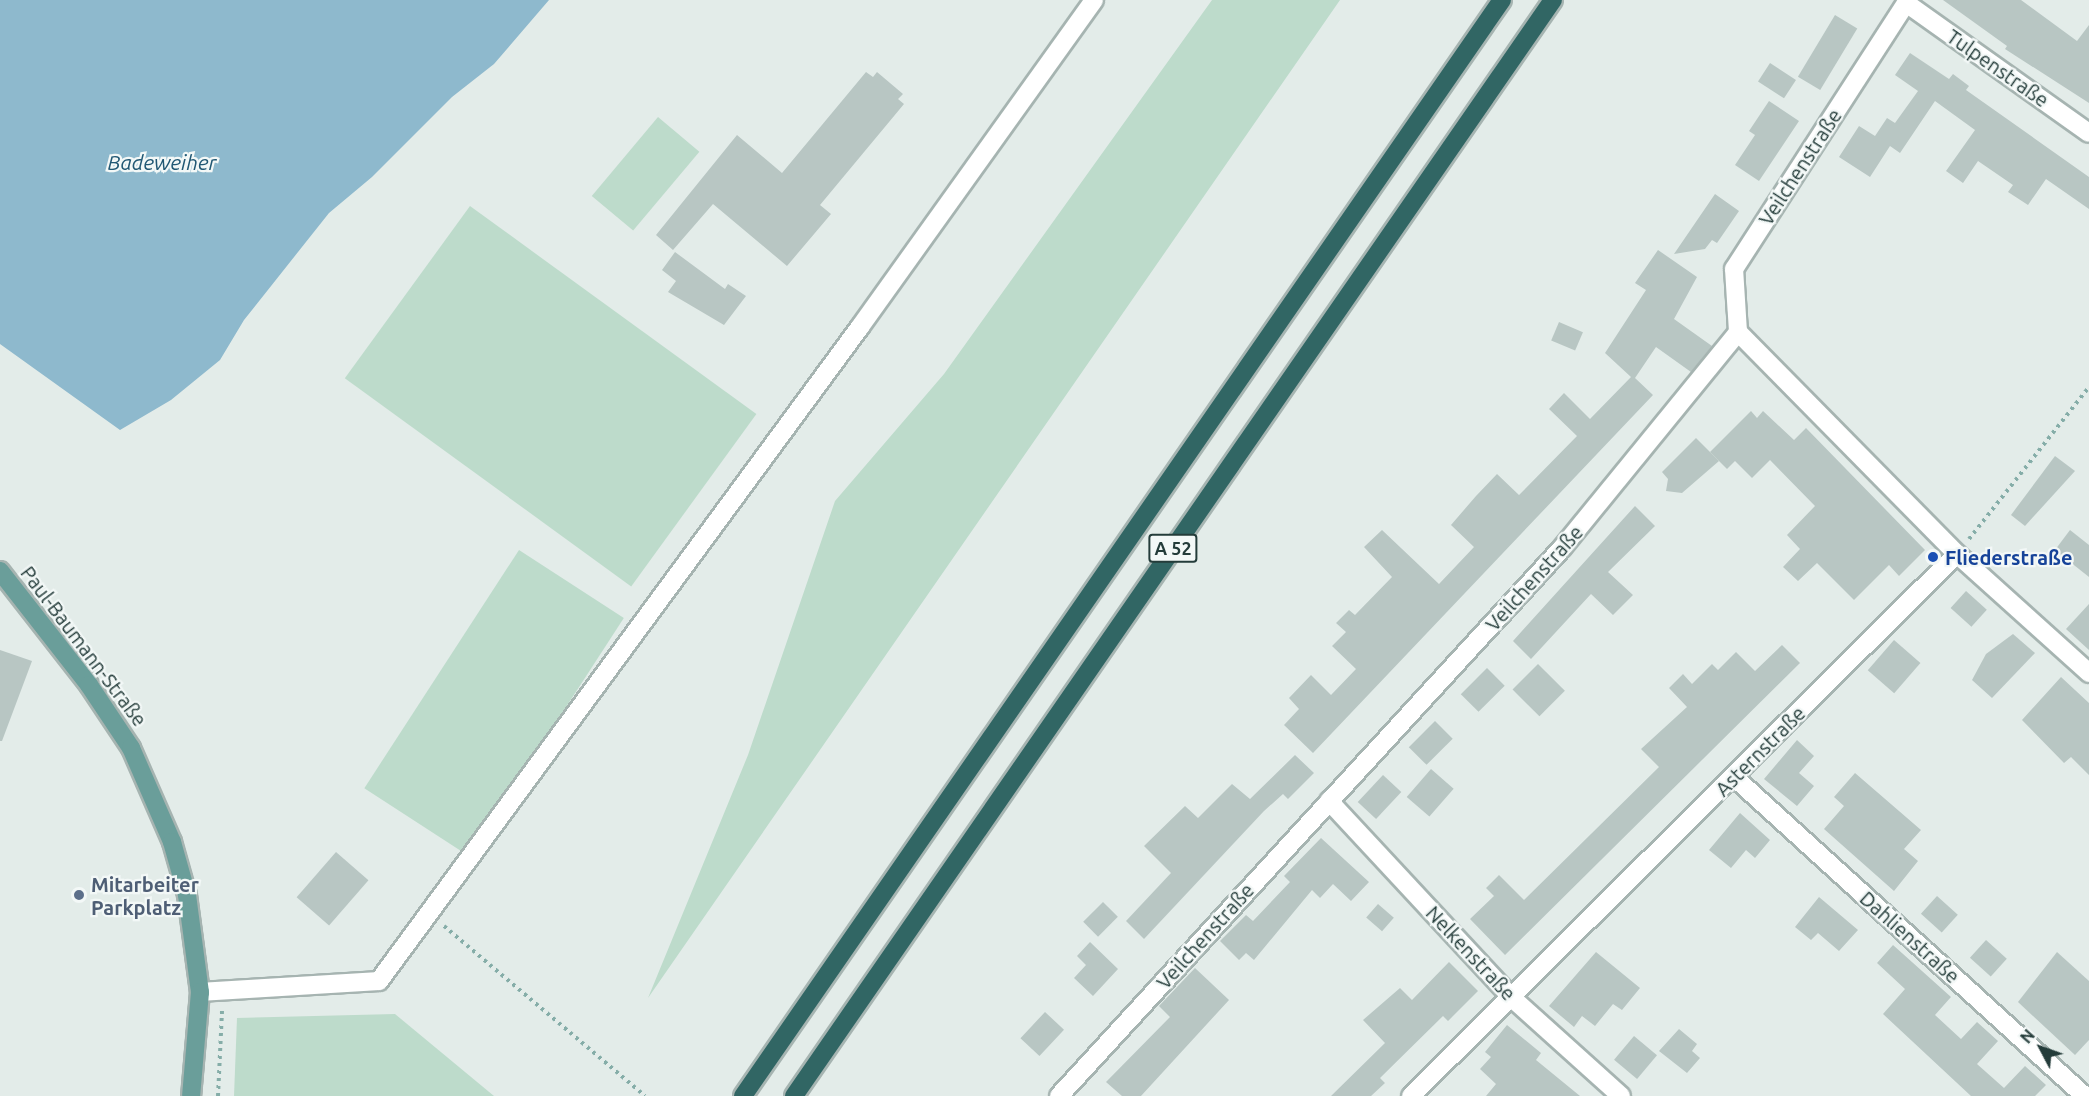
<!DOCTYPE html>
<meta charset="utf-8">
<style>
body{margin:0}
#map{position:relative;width:2089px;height:1096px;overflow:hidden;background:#e3ece9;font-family:Ubuntu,sans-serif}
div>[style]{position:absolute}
.green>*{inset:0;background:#bddbcb;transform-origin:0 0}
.water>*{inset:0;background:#8eb9cd}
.building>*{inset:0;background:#b8c6c3;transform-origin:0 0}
.path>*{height:4px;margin-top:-2px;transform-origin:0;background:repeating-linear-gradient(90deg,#85ada8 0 3px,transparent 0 7.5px)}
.roads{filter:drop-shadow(2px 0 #a6b4b1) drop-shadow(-2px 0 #a6b4b1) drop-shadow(0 2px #a6b4b1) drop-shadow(0 -2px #a6b4b1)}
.minor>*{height:18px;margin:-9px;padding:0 9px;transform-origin:9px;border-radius:9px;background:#fff}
.major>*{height:18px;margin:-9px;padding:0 9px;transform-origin:9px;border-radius:9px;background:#6a9e9a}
.highway>*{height:18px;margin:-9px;padding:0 9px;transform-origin:9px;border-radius:9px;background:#316664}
.dots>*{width:16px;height:16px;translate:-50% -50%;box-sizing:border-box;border:3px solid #f3f8f7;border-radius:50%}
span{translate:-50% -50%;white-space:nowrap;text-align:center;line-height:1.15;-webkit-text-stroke:4.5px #f3f8f7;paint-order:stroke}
.shield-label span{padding:2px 4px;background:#f3f8f7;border:2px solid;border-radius:4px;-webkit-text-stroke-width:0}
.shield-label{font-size:18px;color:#243c3a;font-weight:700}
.street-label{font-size:20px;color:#243c3a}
.transit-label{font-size:20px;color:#164399;font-weight:700}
.left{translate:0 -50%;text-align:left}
.service-label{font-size:20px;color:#4e5e75;font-weight:700}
.water-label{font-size:21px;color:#215874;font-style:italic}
.north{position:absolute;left:2011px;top:1018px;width:60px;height:60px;-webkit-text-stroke:4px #f3f8f7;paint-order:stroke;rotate:311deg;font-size:16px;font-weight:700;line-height:24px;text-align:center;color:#243c3a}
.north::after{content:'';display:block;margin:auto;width:21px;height:27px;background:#243c3a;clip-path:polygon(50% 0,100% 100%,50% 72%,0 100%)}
</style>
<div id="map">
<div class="green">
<i style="clip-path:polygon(1212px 0,1340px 0,648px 998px,748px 755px,835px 501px,944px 374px)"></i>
<i style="left:658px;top:117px;width:54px;height:103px;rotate:40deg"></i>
<i style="left:470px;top:206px;width:354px;height:213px;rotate:36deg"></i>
<i style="left:519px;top:550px;width:125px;height:284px;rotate:33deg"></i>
<i style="clip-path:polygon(395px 1014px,494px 1096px,234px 1096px,237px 1018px)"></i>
</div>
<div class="water">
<i style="clip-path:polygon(0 0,549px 0,494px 64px,452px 97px,372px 177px,329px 213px,244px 320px,220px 360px,171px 400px,120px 430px,0 344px)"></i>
</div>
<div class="building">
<i style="clip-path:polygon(1943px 0,2021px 0,2077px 41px,2089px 25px,2089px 103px,2005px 49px,2007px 46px)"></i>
<i style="left:1835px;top:15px;width:26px;height:72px;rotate:31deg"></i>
<i style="clip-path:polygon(1910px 53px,1949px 79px,1953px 74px,1969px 86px,1966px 90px,2089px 177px,2089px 209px,2046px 179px,2028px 205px,2008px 192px,2013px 185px,1978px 161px,1963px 183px,1946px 171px,1975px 130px,1935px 101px,1900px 153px,1890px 146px,1870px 177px,1839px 157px,1859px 126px,1875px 136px,1887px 118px,1895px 123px,1918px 91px,1895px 75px)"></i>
<i style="left:1770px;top:63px;width:31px;height:22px;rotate:33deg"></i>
<i style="clip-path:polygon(866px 72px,873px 77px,877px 72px,903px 94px,898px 99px,904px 104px,820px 205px,831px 214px,787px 266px,713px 204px,673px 250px,656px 235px,737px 135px,782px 173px)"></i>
<i style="clip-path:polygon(1769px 101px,1799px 121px,1759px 181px,1735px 165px,1755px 135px,1749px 131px)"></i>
<i style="clip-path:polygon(1715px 194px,1739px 211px,1717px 243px,1712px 240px,1705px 249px,1674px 254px)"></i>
<i style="clip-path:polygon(1658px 250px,1697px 277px,1674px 319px,1712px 346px,1691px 372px,1656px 347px,1635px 378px,1653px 395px,1313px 753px,1284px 725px,1299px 709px,1289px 698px,1311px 675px,1331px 695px,1356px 669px,1332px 646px,1346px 632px,1336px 623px,1349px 610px,1355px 615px,1392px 577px,1364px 547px,1382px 530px,1439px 584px,1474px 547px,1451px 525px,1476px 496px,1497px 474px,1519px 495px,1577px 436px,1549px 409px,1564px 393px,1590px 419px,1631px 377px,1605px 353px,1646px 290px,1635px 283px)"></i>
<i style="clip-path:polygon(675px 252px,725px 289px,728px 284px,746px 296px,724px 325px,668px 292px,676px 281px,662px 270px)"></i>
<i style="left:1559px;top:322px;width:26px;height:20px;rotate:23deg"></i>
<i style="clip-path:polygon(1751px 411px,1757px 418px,1763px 411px,1794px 440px,1806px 428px,1925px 550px,1899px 576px,1889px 565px,1854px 600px,1817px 563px,1798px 581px,1783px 567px,1800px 549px,1787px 535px,1815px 506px,1770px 460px,1752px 478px,1735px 461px,1727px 469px,1710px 452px)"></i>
<i style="clip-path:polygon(1696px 438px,1719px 461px,1682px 493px,1666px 491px,1668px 479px,1662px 472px)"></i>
<i style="clip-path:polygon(2055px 456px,2075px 471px,2025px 526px,2011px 515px)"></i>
<i style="clip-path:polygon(1635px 506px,1655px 526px,1608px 572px,1633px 595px,1613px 615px,1591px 594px,1531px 659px,1513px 641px)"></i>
<i style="clip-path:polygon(2070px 530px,2089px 545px,2089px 577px,2055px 550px)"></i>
<i style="left:1966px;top:591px;width:28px;height:23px;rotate:42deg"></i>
<i style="clip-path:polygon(2089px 604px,2089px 650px,2066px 629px)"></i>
<i style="clip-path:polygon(2013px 634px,2035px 653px,1992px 698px,1972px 680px,1986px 654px)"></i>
<i style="left:1894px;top:640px;width:35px;height:40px;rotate:41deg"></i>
<i style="clip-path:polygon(1782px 645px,1800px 663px,1505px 955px,1470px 919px,1494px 896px,1486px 888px,1499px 875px,1524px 900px,1659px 767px,1641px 749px,1687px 707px,1669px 688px,1683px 674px,1692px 684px,1712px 664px,1718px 670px,1736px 652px,1755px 671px)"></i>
<i style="clip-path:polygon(0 650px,32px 661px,2px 741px,0 741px)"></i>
<i style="left:1538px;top:664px;width:38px;height:36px;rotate:45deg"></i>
<i style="left:1487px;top:668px;width:25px;height:37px;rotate:45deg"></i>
<i style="clip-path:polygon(2061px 677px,2089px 703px,2089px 775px,2071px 757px,2064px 763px,2022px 720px)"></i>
<i style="left:1435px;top:721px;width:25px;height:37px;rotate:45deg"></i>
<i style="clip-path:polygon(1797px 740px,1814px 756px,1799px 773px,1814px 786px,1797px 806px,1764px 779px)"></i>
<i style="clip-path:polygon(1295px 755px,1314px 773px,1288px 799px,1283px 794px,1264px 811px,1144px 939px,1126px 921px,1171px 873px,1144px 846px,1185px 806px,1198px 818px,1232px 784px,1250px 799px)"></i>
<i style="left:1431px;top:769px;width:30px;height:37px;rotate:41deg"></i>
<i style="clip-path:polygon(1855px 773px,1921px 830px,1904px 849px,1918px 861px,1894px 891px,1824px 829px,1844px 806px,1834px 797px)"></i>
<i style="left:1383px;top:775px;width:25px;height:37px;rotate:43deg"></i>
<i style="clip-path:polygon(1740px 813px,1770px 840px,1755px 858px,1746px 850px,1731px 868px,1709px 850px)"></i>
<i style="clip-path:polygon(1321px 838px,1369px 882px,1351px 901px,1333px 884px,1320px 898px,1312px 890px,1254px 960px,1246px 953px,1239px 960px,1220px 941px,1246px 915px,1253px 921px,1290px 882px,1284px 876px)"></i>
<i style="left:336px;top:852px;width:43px;height:60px;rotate:41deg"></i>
<i style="left:1937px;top:896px;width:28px;height:24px;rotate:42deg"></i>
<i style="clip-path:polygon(1819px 897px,1858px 930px,1839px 951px,1818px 933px,1811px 940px,1795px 927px)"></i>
<i style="left:1103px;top:902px;width:21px;height:28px;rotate:45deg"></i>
<i style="left:1378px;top:904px;width:21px;height:18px;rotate:41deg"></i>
<i style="left:1986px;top:940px;width:28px;height:24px;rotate:42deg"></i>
<i style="clip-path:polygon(1090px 942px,1118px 969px,1093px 996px,1074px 978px,1086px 965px,1077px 956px)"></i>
<i style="clip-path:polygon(1893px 945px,1951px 997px,1935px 1015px,1961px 1039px,1977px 1022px,1998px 1041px,1977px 1064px,2004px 1088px,2025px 1066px,2046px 1085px,2035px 1096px,1971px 1096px,1883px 1014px,1905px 989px,1877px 963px)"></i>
<i style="clip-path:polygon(1596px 952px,1640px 988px,1622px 1010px,1613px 1004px,1595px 1026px,1582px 1016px,1574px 1027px,1549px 1006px)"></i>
<i style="clip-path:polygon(2057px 952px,2089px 981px,2089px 1040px,2075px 1055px,2018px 1002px)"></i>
<i style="clip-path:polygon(1449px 962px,1478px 991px,1448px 1021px,1443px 1016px,1380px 1078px,1385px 1083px,1371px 1096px,1331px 1096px,1385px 1043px,1363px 1020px,1400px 988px,1412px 1000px)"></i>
<i style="clip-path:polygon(1195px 968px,1229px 1000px,1141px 1096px,1122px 1096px,1106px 1082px,1170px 1017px,1159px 1006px)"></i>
<i style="left:1045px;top:1012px;width:26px;height:36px;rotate:43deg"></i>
<i style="clip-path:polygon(1507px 1025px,1541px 1053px,1536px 1060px,1580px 1096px,1486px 1096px,1496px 1084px,1480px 1069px,1491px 1057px,1485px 1052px)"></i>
<i style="clip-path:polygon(1679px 1029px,1697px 1044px,1692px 1051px,1700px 1058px,1687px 1073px,1659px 1051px)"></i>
<i style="left:1634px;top:1036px;width:30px;height:31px;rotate:40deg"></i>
</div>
<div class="path">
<i style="left:1969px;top:539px;width:194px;rotate:-51.7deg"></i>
<i style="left:444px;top:926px;width:263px;rotate:40.2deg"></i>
<i style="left:218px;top:1096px;width:86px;rotate:-87.3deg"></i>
</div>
<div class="roads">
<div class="minor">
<i style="left:1906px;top:3px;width:224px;rotate:35.4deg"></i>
<i style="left:1738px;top:332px;width:312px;rotate:45.4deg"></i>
<i style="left:1957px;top:554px;width:178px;rotate:42deg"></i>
<i style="left:1734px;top:777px;width:474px;rotate:42.3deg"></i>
<i style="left:1329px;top:801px;width:267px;rotate:47.1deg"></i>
<i style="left:1511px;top:997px;width:148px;rotate:42deg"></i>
<i style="left:200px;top:992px;width:179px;rotate:-3.5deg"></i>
<i style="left:379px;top:981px;width:812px;rotate:-53.67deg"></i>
<i style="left:860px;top:327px;width:402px;rotate:-54.4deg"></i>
<i style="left:1059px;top:1096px;width:744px;rotate:-47.45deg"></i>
<i style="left:1562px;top:548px;width:279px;rotate:-50.8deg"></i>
<i style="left:1738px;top:332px;width:63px;rotate:-93.6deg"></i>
<i style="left:1734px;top:269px;width:320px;rotate:-57.1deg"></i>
<i style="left:1411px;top:1096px;width:769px;rotate:-44.79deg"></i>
</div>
<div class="major">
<i style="left:0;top:571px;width:145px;rotate:52deg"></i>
<i style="left:89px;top:685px;width:76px;rotate:56.3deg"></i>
<i style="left:131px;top:748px;width:103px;rotate:66.4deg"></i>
<i style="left:172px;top:842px;width:55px;rotate:74.2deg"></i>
<i style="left:187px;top:895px;width:98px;rotate:82.4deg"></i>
<i style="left:200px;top:992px;width:104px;rotate:94.9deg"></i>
</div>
<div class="highway">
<i style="left:743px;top:1096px;width:1333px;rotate:-55.3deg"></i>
<i style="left:794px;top:1096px;width:1333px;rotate:-55.3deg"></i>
</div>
</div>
<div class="dots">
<i style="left:1933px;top:557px;background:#1a4fb4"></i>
<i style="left:79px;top:895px;background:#5c6f8a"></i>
</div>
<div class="shield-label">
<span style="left:1173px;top:548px">A 52</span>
</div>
<div class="street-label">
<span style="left:1998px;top:68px;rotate:35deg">Tulpenstraße</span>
<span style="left:1800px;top:167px;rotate:-57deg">Veilchenstraße</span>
<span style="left:1534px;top:578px;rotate:-48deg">Veilchenstraße</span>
<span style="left:84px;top:646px;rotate:53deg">Paul-Baumann-Straße</span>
<span style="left:1760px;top:751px;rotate:-45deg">Asternstraße</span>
<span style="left:1205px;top:936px;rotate:-48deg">Veilchenstraße</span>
<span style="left:1910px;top:937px;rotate:42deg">Dahlienstraße</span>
<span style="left:1471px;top:953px;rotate:47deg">Nelkenstraße</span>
</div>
<div class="transit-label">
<span class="left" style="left:1945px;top:557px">Fliederstraße</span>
</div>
<div class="service-label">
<span class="left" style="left:91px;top:896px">Mitarbeiter<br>Parkplatz</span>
</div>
<div class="water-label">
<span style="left:162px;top:162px">Badeweiher</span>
</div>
<div class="north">N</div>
</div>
